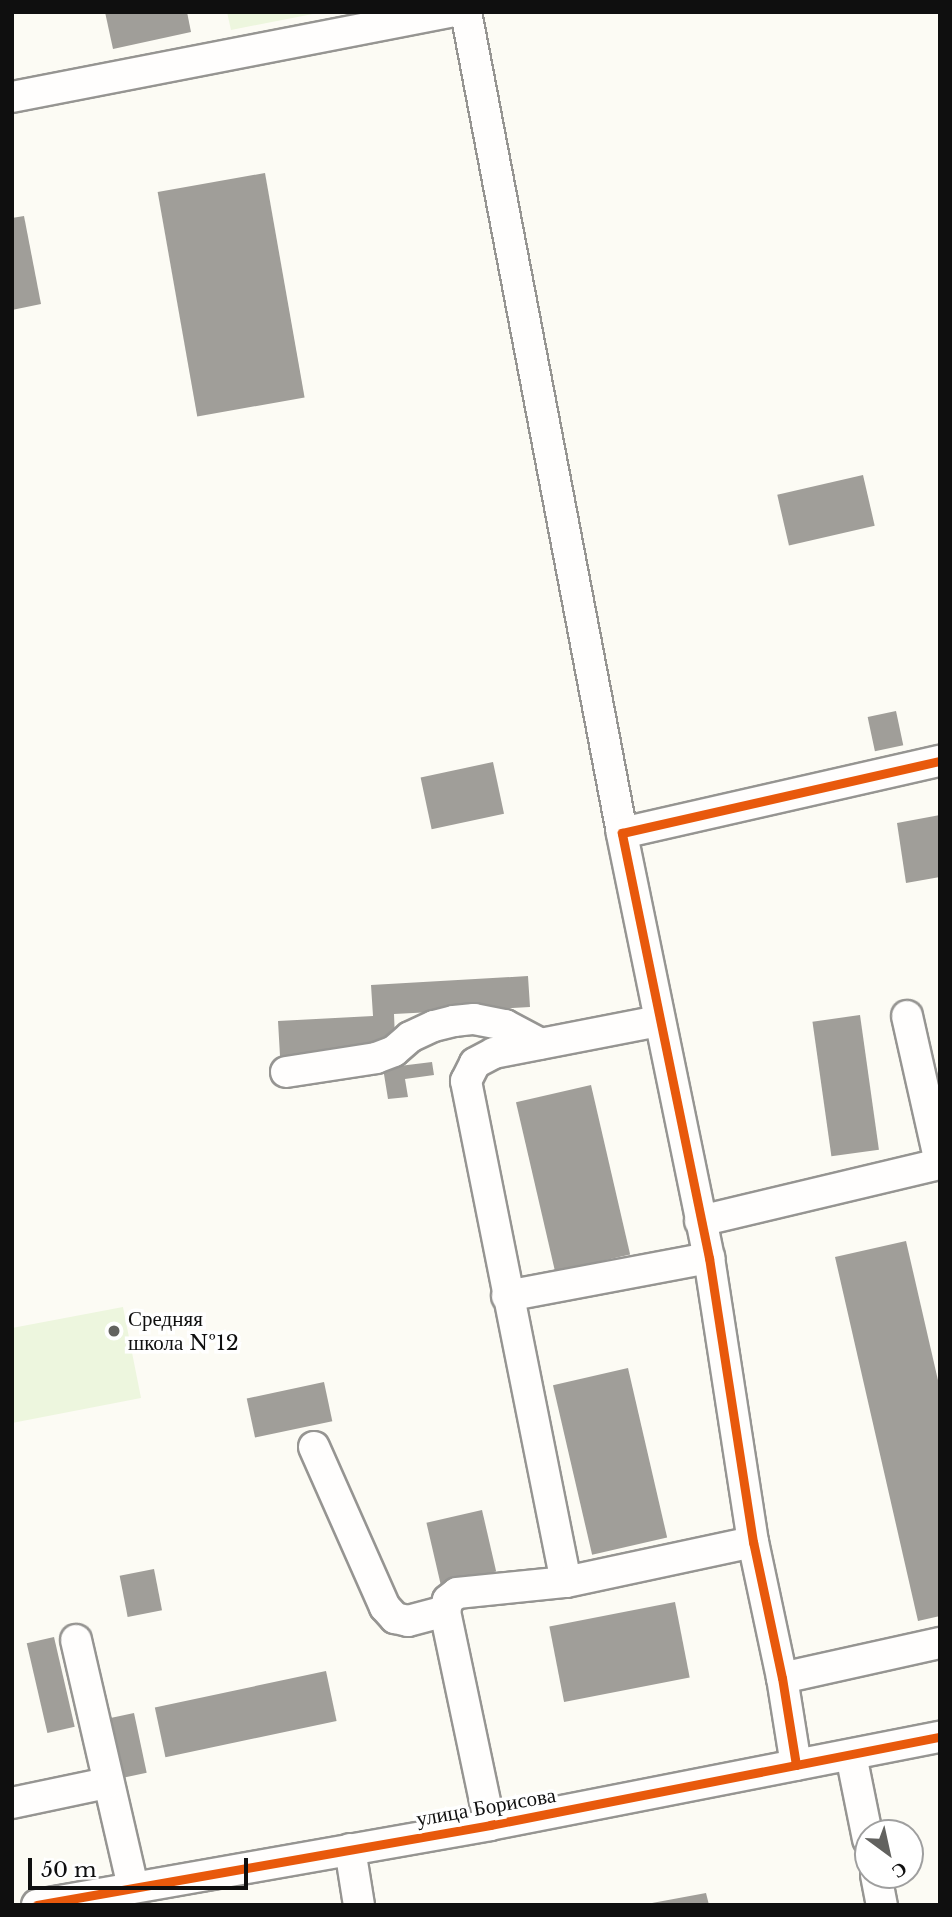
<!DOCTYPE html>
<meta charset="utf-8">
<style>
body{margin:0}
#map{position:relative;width:952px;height:1917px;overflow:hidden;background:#fcfbf4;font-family:"Libre Baskerville",serif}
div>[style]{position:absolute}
.pitch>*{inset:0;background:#edf6de}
.building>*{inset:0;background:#a09e99;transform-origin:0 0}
.roads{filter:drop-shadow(2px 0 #969592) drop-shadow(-2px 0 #969592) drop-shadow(0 2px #969592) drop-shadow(0 -2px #969592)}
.minor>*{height:30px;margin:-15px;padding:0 15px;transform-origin:15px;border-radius:15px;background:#fffefd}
.cycleway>*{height:9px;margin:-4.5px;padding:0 4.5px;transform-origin:4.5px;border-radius:4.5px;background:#e8590c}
.dots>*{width:19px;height:19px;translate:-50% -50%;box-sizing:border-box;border:4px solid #fff;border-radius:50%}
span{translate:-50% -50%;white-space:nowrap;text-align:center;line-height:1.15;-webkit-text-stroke:7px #fff;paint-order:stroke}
.poi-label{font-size:21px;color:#0f0f0f}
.left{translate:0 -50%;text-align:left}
.street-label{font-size:21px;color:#0f0f0f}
.frame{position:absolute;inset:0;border:14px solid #0f0f0f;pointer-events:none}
.north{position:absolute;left:854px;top:1819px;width:70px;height:70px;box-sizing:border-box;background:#fff;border:2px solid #9f9f9f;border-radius:50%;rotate:147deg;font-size:19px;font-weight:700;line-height:28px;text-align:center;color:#0f0f0f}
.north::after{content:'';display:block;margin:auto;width:24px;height:32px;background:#62625f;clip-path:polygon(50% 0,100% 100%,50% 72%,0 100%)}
.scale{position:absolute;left:28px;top:1858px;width:220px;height:32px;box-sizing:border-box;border:4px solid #0f0f0f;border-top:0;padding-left:9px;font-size:21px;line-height:24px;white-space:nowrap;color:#0f0f0f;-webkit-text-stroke:5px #fff;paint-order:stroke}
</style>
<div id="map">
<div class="pitch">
<i style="clip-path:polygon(227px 12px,323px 12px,231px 30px)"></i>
<i style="clip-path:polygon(123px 1307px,141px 1398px,12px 1423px,12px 1328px)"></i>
</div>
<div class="building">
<i style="clip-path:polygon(105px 12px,187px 12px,191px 32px,113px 49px)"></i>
<i style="left:265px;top:173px;width:228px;height:109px;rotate:80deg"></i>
<i style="clip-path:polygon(24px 216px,41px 304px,12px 310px,12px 218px)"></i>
<i style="left:863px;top:475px;width:52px;height:88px;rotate:77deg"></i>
<i style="left:896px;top:711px;width:35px;height:29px;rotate:78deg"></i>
<i style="left:493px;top:762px;width:53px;height:74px;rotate:78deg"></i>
<i style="clip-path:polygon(940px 815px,940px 877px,906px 883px,897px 823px)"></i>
<i style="clip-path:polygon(528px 976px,530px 1007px,394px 1014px,395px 1039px,379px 1040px,379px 1050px,280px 1056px,278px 1021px,373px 1016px,371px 985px)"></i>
<i style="left:860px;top:1015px;width:136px;height:48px;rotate:82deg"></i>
<i style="clip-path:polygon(432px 1062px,434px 1075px,405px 1079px,408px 1097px,388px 1099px,383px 1068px)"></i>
<i style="left:591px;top:1085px;width:174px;height:77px;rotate:77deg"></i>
<i style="clip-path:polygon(906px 1241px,940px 1389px,940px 1616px,918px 1621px,835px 1257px)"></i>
<i style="left:628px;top:1368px;width:174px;height:77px;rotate:77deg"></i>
<i style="left:324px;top:1382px;width:40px;height:79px;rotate:78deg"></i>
<i style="left:482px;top:1510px;width:63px;height:57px;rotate:77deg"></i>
<i style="left:154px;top:1569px;width:42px;height:35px;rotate:79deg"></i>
<i style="left:675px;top:1602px;width:77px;height:128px;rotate:79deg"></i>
<i style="left:54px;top:1637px;width:92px;height:28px;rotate:77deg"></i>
<i style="left:326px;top:1671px;width:51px;height:175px;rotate:78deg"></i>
<i style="left:134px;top:1713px;width:61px;height:24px;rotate:78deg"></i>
<i style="clip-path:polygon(706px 1893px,709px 1905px,652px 1905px,652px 1903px)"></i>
</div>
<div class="roads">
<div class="minor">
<i style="left:466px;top:12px;width:836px;rotate:79.24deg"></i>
<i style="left:12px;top:97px;width:446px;rotate:-11deg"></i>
<i style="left:907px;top:1016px;width:150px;rotate:77.3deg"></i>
<i style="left:286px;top:1072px;width:91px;rotate:-8.8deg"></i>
<i style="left:376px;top:1058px;width:19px;rotate:-21deg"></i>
<i style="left:394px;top:1051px;width:21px;rotate:-41deg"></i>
<i style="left:410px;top:1037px;width:26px;rotate:-25deg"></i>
<i style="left:434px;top:1026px;width:21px;rotate:-14deg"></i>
<i style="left:454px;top:1021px;width:20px;rotate:-6deg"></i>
<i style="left:474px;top:1019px;width:32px;rotate:11deg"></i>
<i style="left:505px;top:1025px;width:40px;rotate:28deg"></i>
<i style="left:700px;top:1221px;width:247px;rotate:-13.4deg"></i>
<i style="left:507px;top:1296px;width:206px;rotate:-10.7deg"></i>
<i style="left:314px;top:1447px;width:175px;rotate:66.1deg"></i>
<i style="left:385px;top:1607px;width:15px;rotate:48deg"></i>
<i style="left:395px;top:1618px;width:13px;rotate:13deg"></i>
<i style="left:408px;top:1621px;width:38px;rotate:-15deg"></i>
<i style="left:566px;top:1582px;width:511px;rotate:-101.29deg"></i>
<i style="left:466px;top:1081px;width:20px;rotate:-63deg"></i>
<i style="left:475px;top:1063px;width:21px;rotate:-28deg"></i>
<i style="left:494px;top:1053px;width:167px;rotate:-11deg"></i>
<i style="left:76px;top:1640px;width:253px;rotate:77deg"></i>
<i style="left:782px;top:1678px;width:162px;rotate:-12.5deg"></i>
<i style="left:851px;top:1755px;width:86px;rotate:78.6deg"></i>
<i style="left:796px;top:1765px;width:88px;rotate:-99.1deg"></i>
<i style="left:782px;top:1678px;width:139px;rotate:-102deg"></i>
<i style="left:753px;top:1542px;width:287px;rotate:-98.8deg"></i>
<i style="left:709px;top:1258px;width:434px;rotate:-101.6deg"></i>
<i style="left:622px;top:833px;width:326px;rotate:-12.8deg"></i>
<i style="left:12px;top:1803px;width:97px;rotate:-11.9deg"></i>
<i style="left:490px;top:1825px;width:219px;rotate:-101.9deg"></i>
<i style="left:445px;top:1611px;width:11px;rotate:-75deg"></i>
<i style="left:448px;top:1600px;width:11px;rotate:-38deg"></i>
<i style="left:457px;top:1593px;width:110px;rotate:-5.8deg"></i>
<i style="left:566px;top:1582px;width:191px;rotate:-12.1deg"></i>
<i style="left:350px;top:1849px;width:57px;rotate:80.9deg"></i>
<i style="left:876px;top:1875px;width:31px;rotate:79deg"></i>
<i style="left:37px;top:1905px;width:460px;rotate:-10deg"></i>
<i style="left:490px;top:1825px;width:459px;rotate:-11.1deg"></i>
</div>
</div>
<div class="cycleway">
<i style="left:796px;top:1765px;width:88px;rotate:-99.1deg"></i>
<i style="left:782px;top:1678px;width:139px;rotate:-102deg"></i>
<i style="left:753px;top:1542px;width:287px;rotate:-98.8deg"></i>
<i style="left:709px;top:1258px;width:434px;rotate:-101.6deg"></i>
<i style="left:622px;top:833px;width:326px;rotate:-12.8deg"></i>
<i style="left:37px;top:1905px;width:460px;rotate:-10deg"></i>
<i style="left:490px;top:1825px;width:459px;rotate:-11.1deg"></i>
</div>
<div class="dots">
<i style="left:114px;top:1331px;background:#62625f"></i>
</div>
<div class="poi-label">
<span class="left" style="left:128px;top:1331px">Средняя<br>школа №12</span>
</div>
<div class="street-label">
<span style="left:486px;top:1807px;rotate:-10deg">улица Борисова</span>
</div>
<div class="frame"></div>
<div class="north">С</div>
<div class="scale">50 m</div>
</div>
